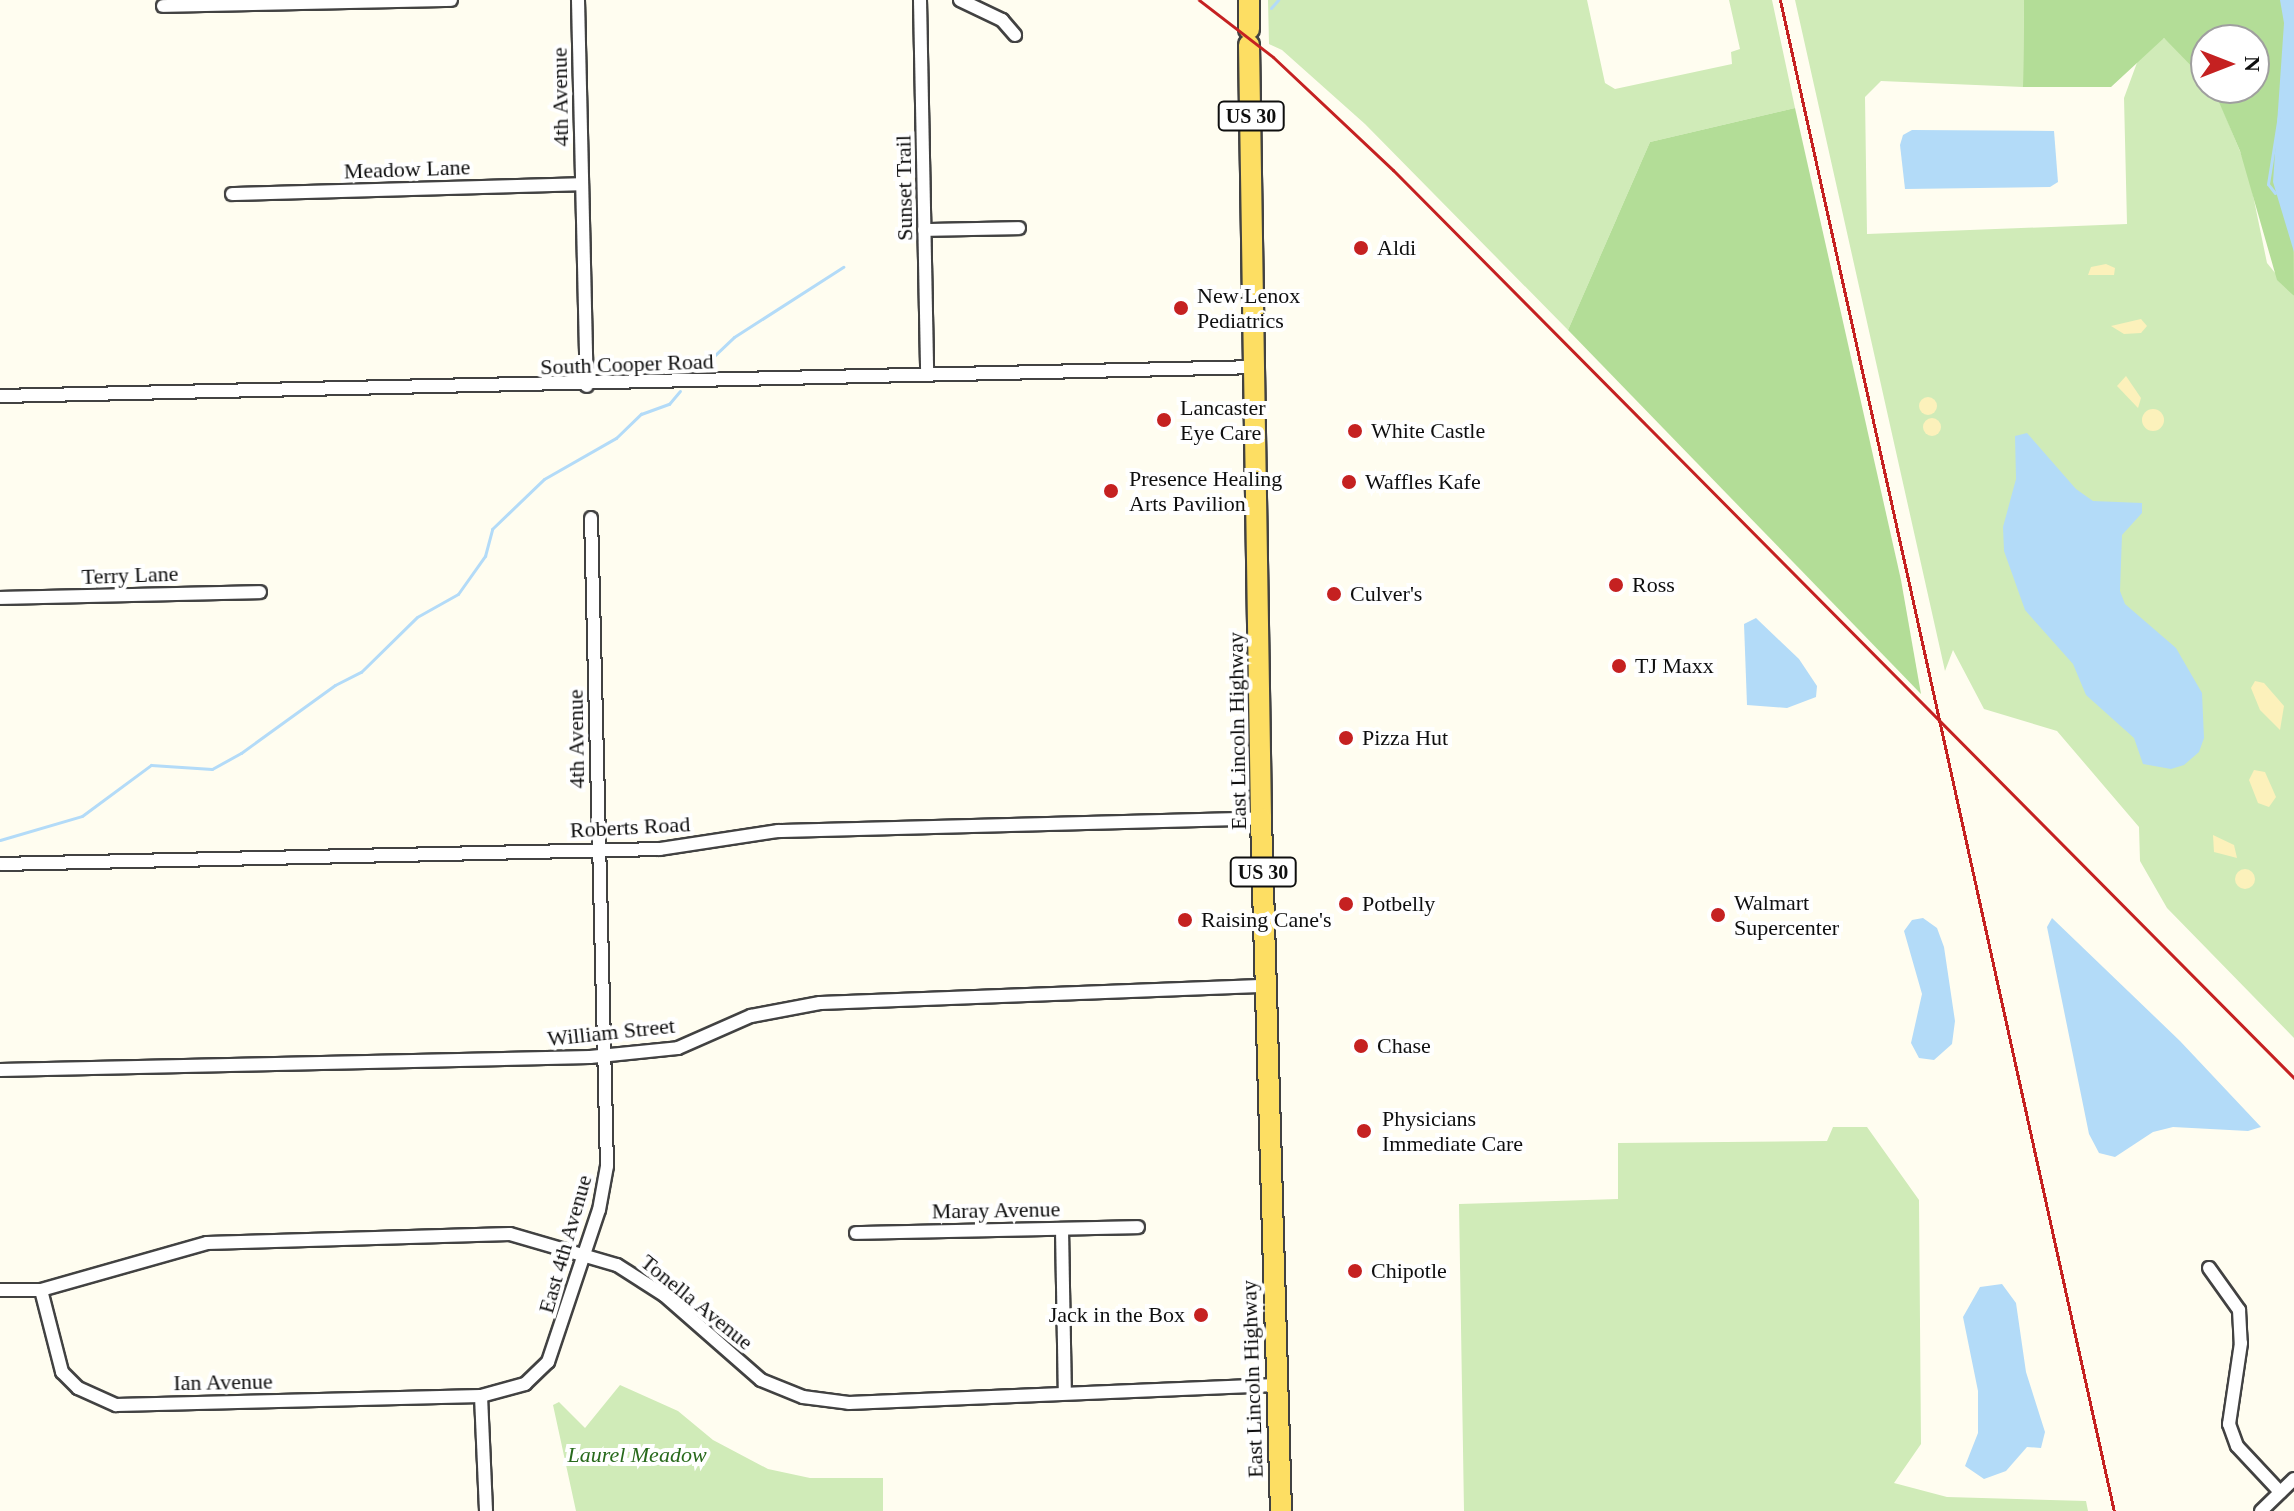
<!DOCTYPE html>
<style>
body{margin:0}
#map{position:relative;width:2294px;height:1511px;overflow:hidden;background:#fffdf0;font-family:Georgia,serif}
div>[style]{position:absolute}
.green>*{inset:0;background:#d0ebb8}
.forest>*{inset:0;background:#b3dd97}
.sand>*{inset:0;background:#fcf1bb}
.round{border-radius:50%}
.water>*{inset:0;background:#b3dbf8}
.stream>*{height:3px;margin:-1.5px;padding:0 1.5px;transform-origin:1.5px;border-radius:1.5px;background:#b3dbf8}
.roads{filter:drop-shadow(2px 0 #424242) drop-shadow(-2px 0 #424242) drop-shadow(0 2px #424242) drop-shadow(0 -2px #424242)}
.street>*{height:12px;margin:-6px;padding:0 6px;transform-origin:6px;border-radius:6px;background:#fff}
.primary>*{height:20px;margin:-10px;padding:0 10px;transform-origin:10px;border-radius:10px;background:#fdde63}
.rail>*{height:3px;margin:-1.5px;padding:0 1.5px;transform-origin:1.5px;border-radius:1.5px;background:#c52121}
.dots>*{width:22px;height:22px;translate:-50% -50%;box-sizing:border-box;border:4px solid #fff;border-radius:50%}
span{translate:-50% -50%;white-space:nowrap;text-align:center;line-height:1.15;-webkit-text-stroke:8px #fff;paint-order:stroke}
.shield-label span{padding:2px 6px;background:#fff;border:2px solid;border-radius:6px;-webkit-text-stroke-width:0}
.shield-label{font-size:20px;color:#0f0f0f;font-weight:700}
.street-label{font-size:22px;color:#0f0f0f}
.poi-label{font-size:22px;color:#0f0f0f}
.left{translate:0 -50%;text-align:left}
.right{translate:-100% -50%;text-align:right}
.park-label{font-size:22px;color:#286a1c;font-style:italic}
.north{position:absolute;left:2190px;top:24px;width:80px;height:80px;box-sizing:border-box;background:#fff;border:2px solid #9f9f9f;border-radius:50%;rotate:90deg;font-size:22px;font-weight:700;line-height:32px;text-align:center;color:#0f0f0f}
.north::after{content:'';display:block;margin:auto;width:28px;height:36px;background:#c52121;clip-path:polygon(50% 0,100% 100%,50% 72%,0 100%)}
</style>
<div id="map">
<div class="green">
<i style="clip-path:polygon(1268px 0,1587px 0,1605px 83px,1615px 89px,1732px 64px,1731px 52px,1740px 49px,1729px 0,1772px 0,1795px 108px,1650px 142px,1568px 330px,1365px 124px,1282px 50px,1269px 44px)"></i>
<i style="clip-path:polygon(1795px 0,2024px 0,2023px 87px,1881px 81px,1865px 97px,1867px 234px,2127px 224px,2124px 98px,2142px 49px,2164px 38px,2206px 73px,2206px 88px,2213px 88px,2219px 100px,2248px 171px,2267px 263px,2294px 296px,2294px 1038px,2167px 908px,2140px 861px,2139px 827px,2057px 731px,1984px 709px,1953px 650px,1945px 671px)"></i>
<i style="clip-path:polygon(1833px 1127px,1867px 1127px,1919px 1200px,1921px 1444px,1894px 1483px,1947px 1497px,2086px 1501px,2088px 1511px,1464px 1511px,1459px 1204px,1618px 1199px,1618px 1143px,1827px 1141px)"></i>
<i style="clip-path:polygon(620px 1385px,678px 1411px,713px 1440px,768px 1469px,810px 1478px,883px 1478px,883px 1511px,576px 1511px,553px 1405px,559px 1402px,585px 1428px)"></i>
</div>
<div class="forest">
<i style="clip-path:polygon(2024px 0,2293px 0,2294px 296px,2277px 280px,2240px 151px,2213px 88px,2254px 88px,2254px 40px,2206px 40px,2206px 81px,2164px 38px,2111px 87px,2023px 87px)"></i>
<i style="clip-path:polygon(1795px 108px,1901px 580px,1921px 694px,1568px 330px,1650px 142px)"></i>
</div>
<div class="sand">
<i style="clip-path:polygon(2106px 264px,2115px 268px,2114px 275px,2088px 275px,2091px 267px)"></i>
<i style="clip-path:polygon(2141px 319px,2147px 326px,2141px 333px,2124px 334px,2111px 326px)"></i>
<i style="clip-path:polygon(2126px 376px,2141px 398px,2138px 408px,2117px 386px)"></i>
<i class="round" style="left:1919px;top:397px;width:18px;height:18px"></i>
<i class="round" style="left:2142px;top:409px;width:22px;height:22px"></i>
<i class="round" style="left:1923px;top:418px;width:18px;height:18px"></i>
<i style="clip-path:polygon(2255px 681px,2264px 683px,2284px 706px,2280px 730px,2260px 710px,2251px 688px)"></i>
<i style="clip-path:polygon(2254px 770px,2265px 772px,2276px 797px,2269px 807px,2258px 803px,2249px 780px)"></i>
<i style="clip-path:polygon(2213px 835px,2234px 845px,2237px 858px,2214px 852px)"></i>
<i class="round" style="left:2235px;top:869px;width:20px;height:20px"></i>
</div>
<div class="water">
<i style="clip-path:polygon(2280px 0,2294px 0,2294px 252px,2273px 182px,2284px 23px)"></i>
<i style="clip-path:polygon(1912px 130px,2054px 131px,2058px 182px,2050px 187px,1905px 189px,1900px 145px,1903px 135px)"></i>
<i style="clip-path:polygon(2027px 433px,2076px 489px,2093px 501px,2142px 503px,2142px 513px,2122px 535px,2120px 591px,2125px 604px,2176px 648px,2202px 693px,2204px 738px,2199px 752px,2184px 765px,2171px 769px,2143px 764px,2134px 738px,2086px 695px,2073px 664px,2025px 610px,2004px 551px,2003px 527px,2016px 479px,2015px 436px)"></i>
<i style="clip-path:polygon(1756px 618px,1799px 659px,1817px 686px,1816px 697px,1787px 708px,1747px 705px,1744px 624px)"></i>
<i style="clip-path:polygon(1923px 918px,1937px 928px,1944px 947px,1955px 1021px,1952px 1044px,1934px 1060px,1919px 1058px,1911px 1043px,1922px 994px,1904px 931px,1912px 920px)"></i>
<i style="clip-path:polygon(2052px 918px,2180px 1041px,2261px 1127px,2248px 1131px,2173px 1127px,2153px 1132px,2115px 1157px,2099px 1153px,2089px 1134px,2047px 927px)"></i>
<i style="clip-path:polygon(2002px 1284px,2016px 1303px,2026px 1372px,2045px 1432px,2041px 1448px,2027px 1447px,2006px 1471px,1984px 1479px,1965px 1466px,1978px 1433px,1978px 1391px,1963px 1317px,1980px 1287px)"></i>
</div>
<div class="stream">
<i style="left:1271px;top:8px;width:11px;rotate:-49deg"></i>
<i style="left:2275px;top:193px;width:11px;rotate:-128deg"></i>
<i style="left:2268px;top:184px;width:76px;rotate:-80.9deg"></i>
<i style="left:694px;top:375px;width:55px;rotate:-43.5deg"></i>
<i style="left:734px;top:337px;width:130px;rotate:-32.7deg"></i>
<i style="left:0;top:840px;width:85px;rotate:-16.3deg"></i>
<i style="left:82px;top:816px;width:86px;rotate:-36.5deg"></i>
<i style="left:151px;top:765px;width:61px;rotate:3.8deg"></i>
<i style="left:212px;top:769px;width:33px;rotate:-29deg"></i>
<i style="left:241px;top:753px;width:116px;rotate:-35.9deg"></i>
<i style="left:335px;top:685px;width:29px;rotate:-27deg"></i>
<i style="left:361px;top:672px;width:78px;rotate:-44.5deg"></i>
<i style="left:417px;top:617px;width:47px;rotate:-29.3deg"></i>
<i style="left:458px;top:594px;width:47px;rotate:-54.6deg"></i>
<i style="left:485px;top:556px;width:28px;rotate:-75deg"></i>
<i style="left:492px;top:529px;width:72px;rotate:-43.9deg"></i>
<i style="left:544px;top:479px;width:83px;rotate:-29.7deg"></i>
<i style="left:616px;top:438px;width:35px;rotate:-44deg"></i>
<i style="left:641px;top:414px;width:30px;rotate:-20deg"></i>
<i style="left:669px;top:404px;width:17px;rotate:-50deg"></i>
</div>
<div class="roads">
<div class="street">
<i style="left:578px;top:0;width:386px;rotate:88.7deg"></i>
<i style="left:920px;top:0;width:375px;rotate:88.9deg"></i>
<i style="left:960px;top:0;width:47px;rotate:25.5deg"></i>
<i style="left:1002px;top:20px;width:20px;rotate:49deg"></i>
<i style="left:163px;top:6px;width:288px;rotate:-1.2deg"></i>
<i style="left:232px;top:194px;width:350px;rotate:-1.6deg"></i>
<i style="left:924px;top:230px;width:95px;rotate:-1.2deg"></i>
<i style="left:0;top:396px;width:1254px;rotate:-1.32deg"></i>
<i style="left:0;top:598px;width:260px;rotate:-1.3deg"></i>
<i style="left:0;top:864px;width:660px;rotate:-1.3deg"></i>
<i style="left:660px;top:849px;width:119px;rotate:-8.7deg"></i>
<i style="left:778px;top:831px;width:483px;rotate:-1.5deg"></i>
<i style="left:0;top:1070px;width:590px;rotate:-1.26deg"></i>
<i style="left:590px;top:1057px;width:88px;rotate:-5.8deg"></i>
<i style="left:678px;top:1048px;width:80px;rotate:-23.7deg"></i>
<i style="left:751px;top:1016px;width:70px;rotate:-10.7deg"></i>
<i style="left:820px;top:1003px;width:447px;rotate:-2.2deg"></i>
<i style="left:1062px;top:1229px;width:164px;rotate:89deg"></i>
<i style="left:856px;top:1233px;width:282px;rotate:-1.2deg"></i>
<i style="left:2209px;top:1268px;width:52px;rotate:54.5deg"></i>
<i style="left:2239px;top:1310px;width:33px;rotate:87deg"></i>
<i style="left:2241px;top:1343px;width:82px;rotate:98.4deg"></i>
<i style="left:2229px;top:1424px;width:23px;rotate:70deg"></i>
<i style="left:2237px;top:1446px;width:63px;rotate:46.9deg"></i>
<i style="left:0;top:1290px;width:41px"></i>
<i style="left:41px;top:1290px;width:173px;rotate:-15.8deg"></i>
<i style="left:207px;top:1243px;width:303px;rotate:-1.7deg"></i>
<i style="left:510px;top:1234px;width:111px;rotate:16.2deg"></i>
<i style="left:617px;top:1265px;width:56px;rotate:32.6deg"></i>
<i style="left:664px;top:1295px;width:129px;rotate:41.2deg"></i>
<i style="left:761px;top:1380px;width:45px;rotate:22deg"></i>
<i style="left:803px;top:1397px;width:46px;rotate:7.4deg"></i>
<i style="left:849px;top:1403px;width:427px;rotate:-2.4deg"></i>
<i style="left:41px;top:1290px;width:85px;rotate:75.6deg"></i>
<i style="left:62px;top:1372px;width:23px;rotate:45deg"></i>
<i style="left:78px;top:1388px;width:42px;rotate:24.1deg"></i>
<i style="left:116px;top:1405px;width:365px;rotate:-1.4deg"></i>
<i style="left:481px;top:1396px;width:46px;rotate:-15.3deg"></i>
<i style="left:525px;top:1384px;width:32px;rotate:-44deg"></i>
<i style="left:548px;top:1362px;width:160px;rotate:-71.5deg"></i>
<i style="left:599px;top:1210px;width:45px;rotate:-79.7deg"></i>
<i style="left:607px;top:1166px;width:648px;rotate:-91.41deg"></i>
<i style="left:481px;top:1396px;width:115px;rotate:87.5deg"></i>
<i style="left:2261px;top:1511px;width:46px;rotate:-44.1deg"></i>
</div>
<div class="primary">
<i style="left:1249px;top:29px;width:29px;rotate:-90deg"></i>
<i style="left:1249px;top:45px;width:773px;rotate:89.11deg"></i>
<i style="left:1261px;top:818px;width:693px;rotate:88.35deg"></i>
</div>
</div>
<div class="rail">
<i style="left:1199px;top:0;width:93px;rotate:37.6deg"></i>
<i style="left:1273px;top:57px;width:165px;rotate:43.3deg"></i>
<i style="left:1393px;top:170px;width:1279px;rotate:45.22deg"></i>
<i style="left:1780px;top:0;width:1547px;rotate:77.54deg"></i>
</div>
<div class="dots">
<i style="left:1361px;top:248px;background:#c52121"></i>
<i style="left:1181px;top:308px;background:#c52121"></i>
<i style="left:1164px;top:420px;background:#c52121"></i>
<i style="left:1355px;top:431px;background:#c52121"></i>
<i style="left:1349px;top:482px;background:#c52121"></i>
<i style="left:1111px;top:491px;background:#c52121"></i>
<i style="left:1616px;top:585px;background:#c52121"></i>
<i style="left:1334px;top:594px;background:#c52121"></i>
<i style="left:1619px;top:666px;background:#c52121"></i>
<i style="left:1346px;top:738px;background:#c52121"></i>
<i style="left:1346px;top:904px;background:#c52121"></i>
<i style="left:1718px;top:915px;background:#c52121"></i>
<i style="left:1185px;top:920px;background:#c52121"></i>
<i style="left:1361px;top:1046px;background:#c52121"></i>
<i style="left:1364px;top:1131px;background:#c52121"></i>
<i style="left:1355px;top:1271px;background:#c52121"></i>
<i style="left:1201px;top:1315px;background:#c52121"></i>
</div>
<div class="shield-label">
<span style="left:1251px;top:116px">US 30</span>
<span style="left:1263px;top:872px">US 30</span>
</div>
<div class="street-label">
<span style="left:560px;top:97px;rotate:-91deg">4th Avenue</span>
<span style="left:407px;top:169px;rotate:-2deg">Meadow Lane</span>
<span style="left:904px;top:188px;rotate:-91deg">Sunset Trail</span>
<span style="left:627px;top:364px;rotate:-2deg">South Cooper Road</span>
<span style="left:130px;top:575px;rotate:-2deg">Terry Lane</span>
<span style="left:1237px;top:731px;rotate:-91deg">East Lincoln Highway</span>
<span style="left:576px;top:739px;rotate:-91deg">4th Avenue</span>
<span style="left:630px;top:827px;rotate:-3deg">Roberts Road</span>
<span style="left:611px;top:1032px;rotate:-6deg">William Street</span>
<span style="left:996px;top:1210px;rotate:-1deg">Maray Avenue</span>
<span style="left:565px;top:1244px;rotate:-74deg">East 4th Avenue</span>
<span style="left:697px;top:1302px;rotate:39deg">Tonella Avenue</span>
<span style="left:1252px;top:1379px;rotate:-92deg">East Lincoln Highway</span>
<span style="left:223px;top:1382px;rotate:-1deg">Ian Avenue</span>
</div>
<div class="poi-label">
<span class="left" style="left:1377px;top:248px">Aldi</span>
<span class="left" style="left:1197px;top:308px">New Lenox<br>Pediatrics</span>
<span class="left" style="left:1180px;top:420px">Lancaster<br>Eye Care</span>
<span class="left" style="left:1371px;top:431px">White Castle</span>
<span class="left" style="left:1129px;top:491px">Presence Healing<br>Arts Pavilion</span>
<span class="left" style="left:1365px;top:482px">Waffles Kafe</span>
<span class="left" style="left:1632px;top:585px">Ross</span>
<span class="left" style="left:1350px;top:594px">Culver's</span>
<span class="left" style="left:1635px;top:666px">TJ Maxx</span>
<span class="left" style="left:1362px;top:738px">Pizza Hut</span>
<span class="left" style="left:1734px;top:915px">Walmart<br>Supercenter</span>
<span class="left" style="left:1362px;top:904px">Potbelly</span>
<span class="left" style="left:1201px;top:920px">Raising Cane's</span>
<span class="left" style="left:1377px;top:1046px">Chase</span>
<span class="left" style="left:1382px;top:1131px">Physicians<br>Immediate Care</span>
<span class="left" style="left:1371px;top:1271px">Chipotle</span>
<span class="right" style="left:1185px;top:1315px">Jack in the Box</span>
</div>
<div class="park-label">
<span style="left:637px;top:1455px">Laurel Meadow</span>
</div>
<div class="north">N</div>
</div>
